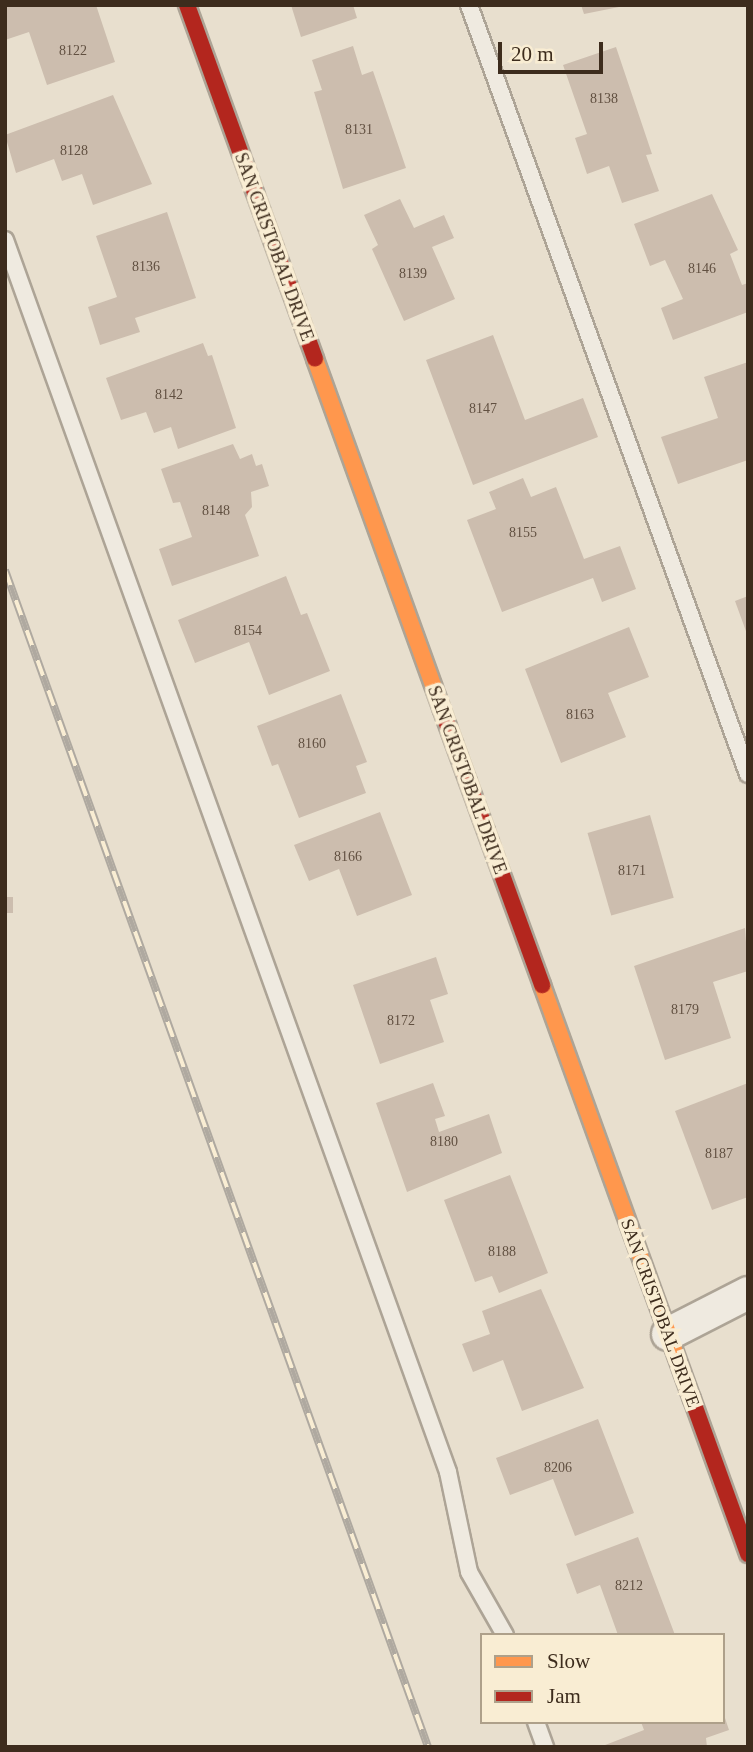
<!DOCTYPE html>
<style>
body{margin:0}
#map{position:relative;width:753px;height:1752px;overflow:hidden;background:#e8dfce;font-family:Georgia,serif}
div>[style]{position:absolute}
.building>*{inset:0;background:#ccbdae;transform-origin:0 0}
.roads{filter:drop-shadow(2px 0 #ada496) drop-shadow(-2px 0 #ada496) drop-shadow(0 2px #ada496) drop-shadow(0 -2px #ada496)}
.lane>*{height:16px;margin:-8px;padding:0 8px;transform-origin:8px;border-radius:8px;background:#efeae0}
.street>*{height:32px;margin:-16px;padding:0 16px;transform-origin:16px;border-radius:16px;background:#efeae0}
.slow>*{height:16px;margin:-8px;padding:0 8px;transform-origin:8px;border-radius:8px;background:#ff974d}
.jam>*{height:16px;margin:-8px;padding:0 8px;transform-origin:8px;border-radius:8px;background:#b3261e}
.rail>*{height:8px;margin-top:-4px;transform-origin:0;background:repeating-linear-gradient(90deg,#f9edd3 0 16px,#afa9a0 0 32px);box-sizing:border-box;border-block:2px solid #afa9a0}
span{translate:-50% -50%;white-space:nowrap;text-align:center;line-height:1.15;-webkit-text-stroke:7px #f9edd3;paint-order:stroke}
.number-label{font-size:14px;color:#615041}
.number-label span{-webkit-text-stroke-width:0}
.street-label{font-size:18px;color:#3d2c1d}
.frame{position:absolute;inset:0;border:7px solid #3d2c1d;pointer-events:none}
.legend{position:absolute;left:480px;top:1633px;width:245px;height:91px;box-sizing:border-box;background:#f9edd3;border:2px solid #aea08a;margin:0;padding:9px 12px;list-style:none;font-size:21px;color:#3d2c1d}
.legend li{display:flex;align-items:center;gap:14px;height:35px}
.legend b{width:35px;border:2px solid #aea08a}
.scale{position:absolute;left:498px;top:42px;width:105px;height:32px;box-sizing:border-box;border:4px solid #3d2c1d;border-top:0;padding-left:9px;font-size:21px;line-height:24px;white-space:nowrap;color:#3d2c1d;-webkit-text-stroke:5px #f9edd3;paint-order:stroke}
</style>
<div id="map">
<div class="building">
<i style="clip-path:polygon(5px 5px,96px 5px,115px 62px,47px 85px,29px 32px,5px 40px)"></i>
<i style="clip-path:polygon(291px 5px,353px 5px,357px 18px,301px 37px)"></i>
<i style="clip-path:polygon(581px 5px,624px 5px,624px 6px,584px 14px)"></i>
<i style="clip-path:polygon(353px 46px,362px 75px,373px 71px,406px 168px,343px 189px,314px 92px,322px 90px,312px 60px)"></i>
<i style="clip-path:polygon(616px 47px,652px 154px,646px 155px,659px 191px,622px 203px,609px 166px,587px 174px,575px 138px,587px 134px,563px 65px)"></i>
<i style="clip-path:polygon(113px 95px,152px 184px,93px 205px,82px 174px,62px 181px,54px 159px,16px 173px,5px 135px)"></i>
<i style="clip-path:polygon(712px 194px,738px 250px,730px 254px,742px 285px,748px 283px,748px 312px,673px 340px,661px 308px,683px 299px,665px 260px,650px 266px,634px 224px)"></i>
<i style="clip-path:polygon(400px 199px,414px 228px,444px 215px,454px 238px,432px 247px,455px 299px,404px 321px,372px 249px,378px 245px,364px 215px)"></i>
<i style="clip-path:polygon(167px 212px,196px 298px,135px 318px,140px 332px,100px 345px,88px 307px,117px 297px,96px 236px)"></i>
<i style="clip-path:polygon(493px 335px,525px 420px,583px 398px,598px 437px,473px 485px,426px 360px)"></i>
<i style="clip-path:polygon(203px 343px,208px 356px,212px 355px,236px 428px,178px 449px,171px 427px,154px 433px,146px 412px,121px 420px,106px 378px)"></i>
<i style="clip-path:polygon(748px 362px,748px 460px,678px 484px,661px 437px,718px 418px,704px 377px)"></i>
<i style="clip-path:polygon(233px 444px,240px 459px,252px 454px,256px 466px,262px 464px,269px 486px,251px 492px,252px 507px,245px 515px,259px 556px,172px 586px,159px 549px,192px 537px,180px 502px,173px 503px,161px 469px)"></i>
<i style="clip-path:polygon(523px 478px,531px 497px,556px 487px,584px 559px,620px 546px,636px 589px,602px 602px,593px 578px,502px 612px,467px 520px,496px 509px,489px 492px)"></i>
<i style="clip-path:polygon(286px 576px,301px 615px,307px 613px,330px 671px,269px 695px,249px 642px,195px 663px,178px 620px)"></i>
<i style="clip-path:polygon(748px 596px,748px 634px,747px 634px,735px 601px)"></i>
<i style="clip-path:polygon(629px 627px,649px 677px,608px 693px,626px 737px,561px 763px,525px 669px)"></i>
<i style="clip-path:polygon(341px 694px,367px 762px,356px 766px,366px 793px,299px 818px,278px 764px,272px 766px,257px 726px)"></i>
<i style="clip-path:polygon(380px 812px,412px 895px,357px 916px,339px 869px,309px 881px,294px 845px)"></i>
<i style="left:650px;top:815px;width:86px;height:65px;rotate:74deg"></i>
<i style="left:5px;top:897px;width:8px;height:16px"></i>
<i style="clip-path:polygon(745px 928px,748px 971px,713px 982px,731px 1038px,665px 1060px,634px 966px)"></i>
<i style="clip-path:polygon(436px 957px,448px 994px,430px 1000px,444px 1042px,380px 1064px,353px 985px)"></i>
<i style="clip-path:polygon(433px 1083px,445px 1116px,435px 1119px,439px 1132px,489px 1114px,502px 1153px,407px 1192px,376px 1103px)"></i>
<i style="clip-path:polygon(748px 1083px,748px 1197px,712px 1210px,675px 1111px)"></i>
<i style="clip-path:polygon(510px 1175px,548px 1273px,499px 1293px,492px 1276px,475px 1282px,444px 1200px)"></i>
<i style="clip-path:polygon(541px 1289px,584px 1388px,522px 1411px,503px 1360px,473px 1372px,462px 1344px,490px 1334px,482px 1311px)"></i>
<i style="clip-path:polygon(598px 1419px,634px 1513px,575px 1536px,553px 1479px,510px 1495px,496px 1458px)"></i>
<i style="clip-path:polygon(638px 1537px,675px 1635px,618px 1635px,600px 1585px,577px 1594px,566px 1564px)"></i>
<i style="clip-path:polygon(724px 1715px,729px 1730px,706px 1738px,707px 1747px,600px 1747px,644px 1730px,641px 1722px,723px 1722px)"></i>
</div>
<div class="roads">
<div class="lane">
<i style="left:469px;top:5px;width:818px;rotate:70.06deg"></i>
<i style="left:5px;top:240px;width:1309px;rotate:70.22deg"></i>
<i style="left:448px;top:1472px;width:102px;rotate:78.1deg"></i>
<i style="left:469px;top:1572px;width:73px;rotate:60.3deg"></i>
<i style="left:536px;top:1722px;width:27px;rotate:70deg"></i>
</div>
<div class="street">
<i style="left:668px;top:1334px;width:90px;rotate:-27.1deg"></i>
</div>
<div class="slow">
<i style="left:315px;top:359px;width:373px;rotate:70.1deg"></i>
<i style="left:542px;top:985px;width:440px;rotate:70.1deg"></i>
</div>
<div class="jam">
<i style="left:187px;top:5px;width:376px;rotate:70.1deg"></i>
<i style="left:442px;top:710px;width:293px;rotate:70deg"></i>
<i style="left:692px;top:1399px;width:165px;rotate:70.1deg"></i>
</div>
</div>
<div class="rail">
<i style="left:5px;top:570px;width:1251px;rotate:70.23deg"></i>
</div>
<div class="number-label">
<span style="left:73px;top:51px">8122</span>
<span style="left:604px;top:99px">8138</span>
<span style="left:359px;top:130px">8131</span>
<span style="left:74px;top:151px">8128</span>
<span style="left:146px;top:267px">8136</span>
<span style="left:702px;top:269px">8146</span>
<span style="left:413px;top:274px">8139</span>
<span style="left:169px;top:395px">8142</span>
<span style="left:483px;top:409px">8147</span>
<span style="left:216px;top:511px">8148</span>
<span style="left:523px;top:533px">8155</span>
<span style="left:248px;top:631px">8154</span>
<span style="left:580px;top:715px">8163</span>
<span style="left:312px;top:744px">8160</span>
<span style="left:348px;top:857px">8166</span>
<span style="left:632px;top:871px">8171</span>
<span style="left:685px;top:1010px">8179</span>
<span style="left:401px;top:1021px">8172</span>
<span style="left:444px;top:1142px">8180</span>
<span style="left:719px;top:1154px">8187</span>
<span style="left:502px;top:1252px">8188</span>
<span style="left:558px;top:1468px">8206</span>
<span style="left:629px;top:1586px">8212</span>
</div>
<div class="street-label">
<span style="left:274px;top:247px;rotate:70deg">SAN CRISTOBAL DRIVE</span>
<span style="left:467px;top:780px;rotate:70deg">SAN CRISTOBAL DRIVE</span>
<span style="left:660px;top:1313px;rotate:70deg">SAN CRISTOBAL DRIVE</span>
</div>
<div class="frame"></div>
<ul class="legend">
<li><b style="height:9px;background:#ff974d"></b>Slow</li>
<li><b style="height:9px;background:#b3261e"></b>Jam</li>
</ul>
<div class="scale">20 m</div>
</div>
